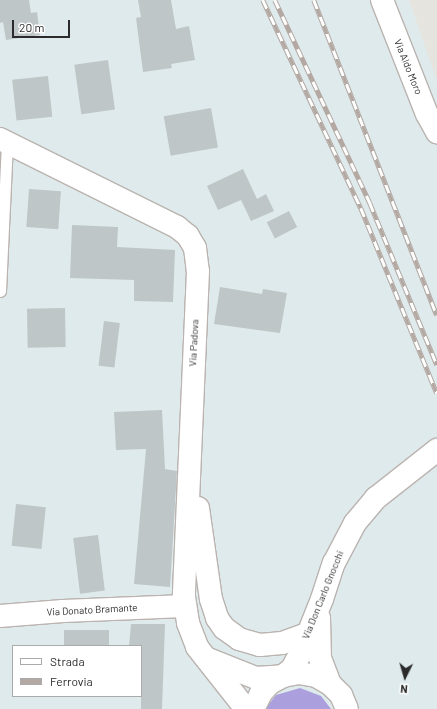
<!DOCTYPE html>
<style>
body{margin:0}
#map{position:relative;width:437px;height:709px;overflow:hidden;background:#dfeaec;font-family:Barlow,sans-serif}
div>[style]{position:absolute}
.industrial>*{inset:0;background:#e5e4de}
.green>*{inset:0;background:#aba0dd}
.building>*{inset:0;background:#bec6c7;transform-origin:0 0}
.roads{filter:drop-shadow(1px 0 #bab3af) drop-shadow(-1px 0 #bab3af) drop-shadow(0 1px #bab3af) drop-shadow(0 -1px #bab3af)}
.service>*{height:11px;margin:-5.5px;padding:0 5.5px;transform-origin:5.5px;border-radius:5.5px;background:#fff}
.minor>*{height:22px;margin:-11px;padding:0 11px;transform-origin:11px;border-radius:11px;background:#fff}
.tertiary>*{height:22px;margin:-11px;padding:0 11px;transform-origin:11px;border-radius:11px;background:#fff}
.rail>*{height:4.5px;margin-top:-2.25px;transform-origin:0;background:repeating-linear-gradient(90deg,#fff 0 9px,#b4a8a2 0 18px);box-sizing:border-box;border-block:1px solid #b4a8a2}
span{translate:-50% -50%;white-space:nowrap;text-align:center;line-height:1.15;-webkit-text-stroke:4px #fff;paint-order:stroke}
.street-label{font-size:10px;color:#2b2b2b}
.legend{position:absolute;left:12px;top:645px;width:130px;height:52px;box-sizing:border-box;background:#fff;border:1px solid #aaa;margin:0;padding:5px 7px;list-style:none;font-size:12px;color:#2b2b2b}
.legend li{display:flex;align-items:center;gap:8px;height:20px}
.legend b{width:20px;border:1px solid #aaa}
.north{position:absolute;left:385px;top:657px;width:40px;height:40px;-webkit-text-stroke:3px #fff;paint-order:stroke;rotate:185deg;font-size:11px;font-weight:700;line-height:16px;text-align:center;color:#2b2b2b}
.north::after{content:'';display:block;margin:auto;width:14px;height:18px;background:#2b2b2b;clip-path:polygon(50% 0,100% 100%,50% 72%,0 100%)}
.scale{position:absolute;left:12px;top:20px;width:58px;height:18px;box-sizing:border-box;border:2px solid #2b2b2b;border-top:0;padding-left:5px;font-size:12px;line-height:14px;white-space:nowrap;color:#2b2b2b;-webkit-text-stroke:3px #fff;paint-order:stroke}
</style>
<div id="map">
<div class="industrial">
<i style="clip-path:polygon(409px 0,437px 0,437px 81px)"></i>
</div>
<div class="green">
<i style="clip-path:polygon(300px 688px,321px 696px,331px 709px,265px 709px,276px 695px)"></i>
</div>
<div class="building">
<i style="clip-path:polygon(0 0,29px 0,31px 13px,37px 12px,40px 35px,6px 40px,3px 22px,0 23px)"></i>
<i style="clip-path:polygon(138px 0,171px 0,176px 29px,189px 26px,195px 60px,171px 64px,172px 68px,143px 72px,136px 18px,141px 17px)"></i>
<i style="left:108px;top:60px;width:50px;height:34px;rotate:82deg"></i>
<i style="left:48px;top:76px;width:41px;height:36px;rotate:84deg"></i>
<i style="left:211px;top:108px;width:40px;height:48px;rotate:80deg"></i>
<i style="clip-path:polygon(243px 169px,257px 199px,266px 194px,274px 211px,251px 221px,241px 200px,218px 210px,207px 186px)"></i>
<i style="left:29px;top:189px;width:32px;height:38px;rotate:4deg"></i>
<i style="left:289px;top:211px;width:18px;height:25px;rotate:63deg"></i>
<i style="clip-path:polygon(72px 225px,118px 227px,117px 247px,175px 250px,173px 302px,134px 301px,134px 280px,70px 278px)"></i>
<i style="clip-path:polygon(220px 287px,262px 294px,263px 289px,287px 293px,280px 333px,214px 324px)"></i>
<i style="left:65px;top:308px;width:39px;height:38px;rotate:89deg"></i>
<i style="left:104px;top:321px;width:16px;height:45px;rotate:7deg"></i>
<i style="clip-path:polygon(162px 410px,165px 469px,177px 471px,170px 587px,134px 584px,146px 449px,116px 450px,114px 412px)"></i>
<i style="left:16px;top:504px;width:30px;height:42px;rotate:6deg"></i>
<i style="left:98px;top:535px;width:56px;height:25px;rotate:83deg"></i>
<i style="clip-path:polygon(131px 624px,165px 624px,162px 709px,141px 709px,141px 646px,129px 646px)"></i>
<i style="left:64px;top:630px;width:45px;height:16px"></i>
</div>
<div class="roads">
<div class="service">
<i style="left:0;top:291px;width:149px;rotate:-87.3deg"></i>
</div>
<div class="minor">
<i style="left:0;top:616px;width:63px;rotate:-4.5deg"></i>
<i style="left:63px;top:611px;width:122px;rotate:-2.3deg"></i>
</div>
<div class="tertiary">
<i style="left:382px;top:0;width:123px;rotate:68.5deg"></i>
<i style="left:427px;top:114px;width:21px;rotate:61deg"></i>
<i style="left:0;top:139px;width:198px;rotate:26.4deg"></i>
<i style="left:177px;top:227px;width:14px;rotate:39deg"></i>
<i style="left:188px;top:236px;width:14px;rotate:60deg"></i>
<i style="left:195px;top:248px;width:23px;rotate:83deg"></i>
<i style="left:198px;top:271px;width:326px;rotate:92.5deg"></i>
<i style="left:184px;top:597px;width:26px;rotate:81deg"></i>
<i style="left:188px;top:623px;width:26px;rotate:69deg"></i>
<i style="left:197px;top:647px;width:79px;rotate:51.7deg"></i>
<i style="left:198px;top:508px;width:92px;rotate:81.9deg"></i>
<i style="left:211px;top:599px;width:20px;rotate:72deg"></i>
<i style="left:217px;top:618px;width:12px;rotate:55deg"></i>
<i style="left:224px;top:628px;width:19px;rotate:36deg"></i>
<i style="left:239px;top:639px;width:22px;rotate:16deg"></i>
<i style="left:260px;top:645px;width:22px;rotate:-5deg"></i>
<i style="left:282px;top:643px;width:27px;rotate:-20deg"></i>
<i style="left:319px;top:618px;width:40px;rotate:88.6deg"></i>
<i style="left:320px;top:658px;width:28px;rotate:69deg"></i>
<i style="left:208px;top:659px;width:52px;rotate:21.6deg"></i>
<i style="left:256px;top:678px;width:27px;rotate:-4deg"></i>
<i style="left:283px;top:676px;width:11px;rotate:-38deg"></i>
<i style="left:292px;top:669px;width:17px;rotate:-62deg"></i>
<i style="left:300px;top:654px;width:59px;rotate:-68.2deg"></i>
<i style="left:322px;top:599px;width:38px;rotate:-72deg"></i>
<i style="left:334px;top:563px;width:45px;rotate:-62.3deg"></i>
<i style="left:355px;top:523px;width:33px;rotate:-50deg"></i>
<i style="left:376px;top:498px;width:78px;rotate:-38.2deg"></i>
<i style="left:253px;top:709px;width:18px;rotate:-63deg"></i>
<i style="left:261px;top:693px;width:13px;rotate:-48deg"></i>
<i style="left:270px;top:683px;width:15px;rotate:-28deg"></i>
<i style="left:283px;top:676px;width:16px;rotate:-11deg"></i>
<i style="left:299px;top:673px;width:17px;rotate:10deg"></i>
<i style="left:316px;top:676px;width:16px;rotate:30deg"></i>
<i style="left:330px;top:684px;width:16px;rotate:45deg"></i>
<i style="left:341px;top:695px;width:15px;rotate:67deg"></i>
</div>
</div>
<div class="rail">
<i style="left:263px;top:0;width:230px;rotate:64.8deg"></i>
<i style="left:361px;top:208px;width:200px;rotate:67.7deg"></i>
<i style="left:275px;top:0;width:224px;rotate:64.9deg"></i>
<i style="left:370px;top:203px;width:175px;rotate:67.5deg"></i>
<i style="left:314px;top:0;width:338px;rotate:68.7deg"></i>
</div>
<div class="street-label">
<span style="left:408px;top:67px;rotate:68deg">Via Aldo Moro</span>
<span style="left:194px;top:343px;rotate:-87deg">Via Padova</span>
<span style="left:323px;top:595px;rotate:-68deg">Via Don Carlo Gnocchi</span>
<span style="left:92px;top:610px;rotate:-3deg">Via Donato Bramante</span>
</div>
<ul class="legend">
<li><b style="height:5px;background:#fff"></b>Strada</li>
<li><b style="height:5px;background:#b4a8a2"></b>Ferrovia</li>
</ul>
<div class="north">N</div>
<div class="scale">20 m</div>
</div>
